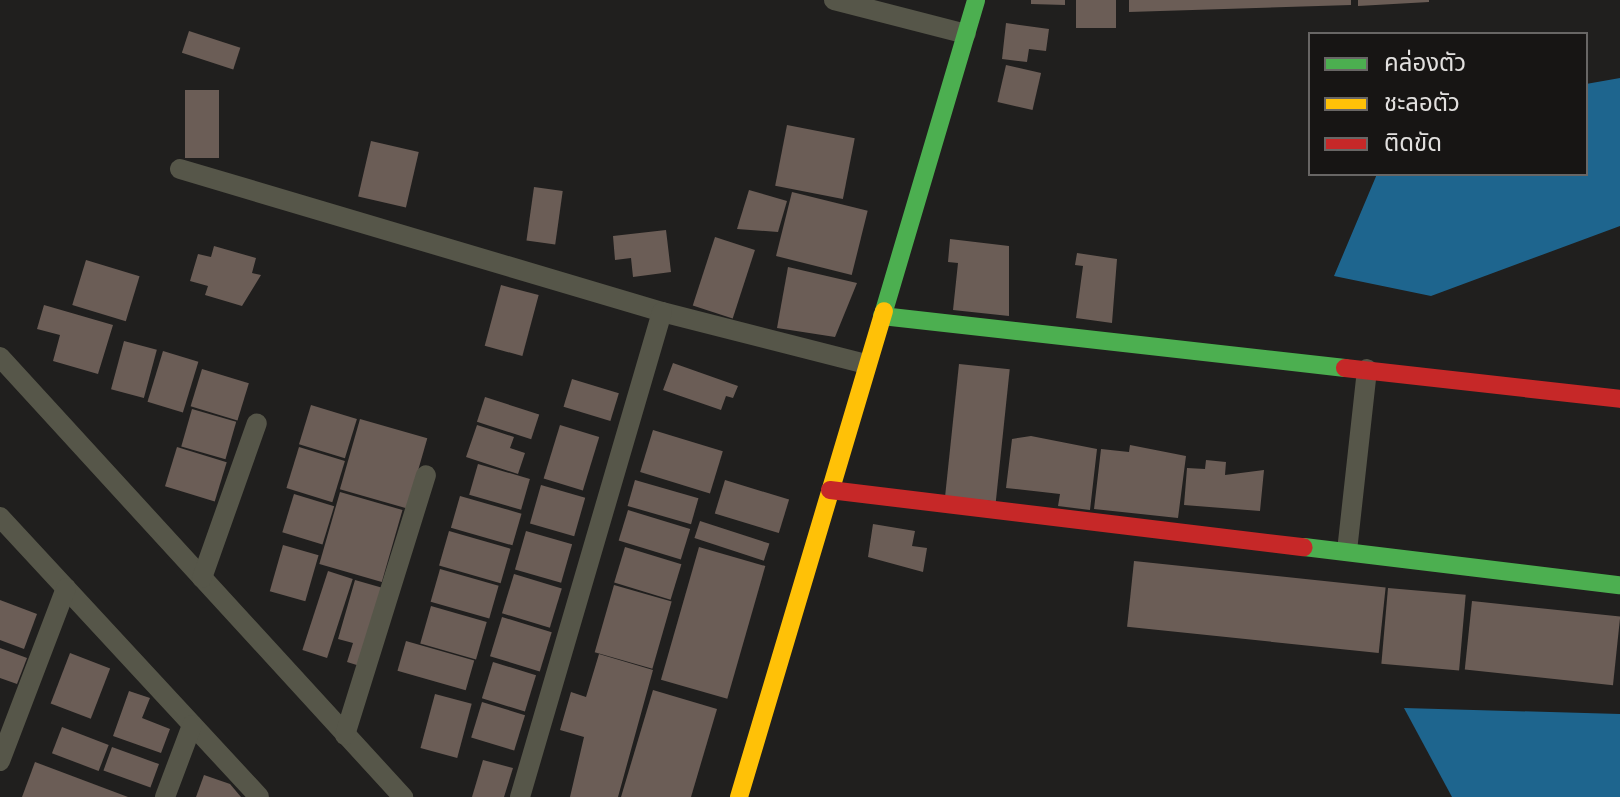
<!DOCTYPE html>
<meta charset="utf-8">
<style>
body{margin:0}
#map{position:relative;width:1620px;height:797px;overflow:hidden;background:#201f1e;font-family:Lato,"Noto Sans Thai",sans-serif}
div>[style]{position:absolute}
.water>*{inset:0;background:#1e658e}
.building>*{inset:0;background:#6b5d56;transform-origin:0 0}
.street>*{height:20px;margin:-10px;padding:0 10px;transform-origin:10px;border-radius:10px;background:#565649}
.fast>*{height:18px;margin:-9px;padding:0 9px;transform-origin:9px;border-radius:9px;background:#4caf50}
.slow>*{height:18px;margin:-9px;padding:0 9px;transform-origin:9px;border-radius:9px;background:#ffc107}
.jam>*{height:18px;margin:-9px;padding:0 9px;transform-origin:9px;border-radius:9px;background:#c62828}
span{translate:-50% -50%;white-space:nowrap;text-align:center;line-height:1.15;-webkit-text-stroke:8px #171514;paint-order:stroke}
.legend{position:absolute;left:1308px;top:32px;width:280px;height:144px;box-sizing:border-box;background:#171514;border:2px solid #686665;margin:0;padding:10px 14px;list-style:none;font-size:24px;color:#e2e0df}
.legend li{display:flex;align-items:center;gap:16px;height:40px}
.legend b{width:40px;border:2px solid #686665}
</style>
<div id="map">
<div class="water">
<i style="clip-path:polygon(1620px 78px,1620px 226px,1431px 296px,1334px 276px,1377px 174px,1586px 174px,1586px 84px)"></i>
<i style="clip-path:polygon(1404px 708px,1620px 714px,1620px 797px,1452px 797px)"></i>
</div>
<div class="building">
<i style="clip-path:polygon(1031px 0,1065px 0,1065px 5px,1031px 4px)"></i>
<i style="left:1076px;top:0;width:40px;height:28px"></i>
<i style="clip-path:polygon(1129px 0,1351px 0,1351px 5px,1129px 12px)"></i>
<i style="clip-path:polygon(1358px 0,1429px 0,1429px 2px,1358px 6px)"></i>
<i style="clip-path:polygon(1006px 23px,1049px 29px,1046px 51px,1029px 49px,1027px 62px,1002px 59px)"></i>
<i style="left:189px;top:31px;width:54px;height:23px;rotate:18deg"></i>
<i style="left:1006px;top:65px;width:36px;height:38px;rotate:13deg"></i>
<i style="left:185px;top:90px;width:34px;height:68px"></i>
<i style="left:787px;top:125px;width:69px;height:62px;rotate:11deg"></i>
<i style="left:371px;top:141px;width:49px;height:57px;rotate:13deg"></i>
<i style="left:534px;top:187px;width:29px;height:54px;rotate:8deg"></i>
<i style="clip-path:polygon(749px 190px,787px 201px,778px 232px,737px 229px)"></i>
<i style="left:792px;top:192px;width:78px;height:66px;rotate:14deg"></i>
<i style="clip-path:polygon(666px 230px,671px 272px,633px 277px,631px 258px,615px 260px,613px 236px)"></i>
<i style="left:715px;top:237px;width:42px;height:72px;rotate:18deg"></i>
<i style="clip-path:polygon(950px 239px,1009px 246px,1009px 316px,953px 310px,958px 263px,948px 262px)"></i>
<i style="clip-path:polygon(214px 246px,256px 258px,252px 273px,261px 275px,242px 306px,205px 295px,208px 286px,190px 281px,198px 254px,211px 257px)"></i>
<i style="clip-path:polygon(1077px 253px,1117px 259px,1112px 323px,1076px 318px,1083px 266px,1075px 265px)"></i>
<i style="left:86px;top:260px;width:56px;height:47px;rotate:17deg"></i>
<i style="clip-path:polygon(788px 267px,857px 283px,835px 337px,777px 328px)"></i>
<i style="left:501px;top:285px;width:39px;height:63px;rotate:15deg"></i>
<i style="clip-path:polygon(44px 305px,113px 325px,98px 374px,53px 361px,60px 335px,37px 329px)"></i>
<i style="left:124px;top:341px;width:34px;height:50px;rotate:15deg"></i>
<i style="left:163px;top:351px;width:37px;height:53px;rotate:17deg"></i>
<i style="clip-path:polygon(673px 363px,738px 386px,733px 398px,726px 396px,721px 410px,663px 390px)"></i>
<i style="left:959px;top:364px;width:51px;height:133px;rotate:6deg"></i>
<i style="left:202px;top:369px;width:49px;height:39px;rotate:17deg"></i>
<i style="left:572px;top:379px;width:49px;height:29px;rotate:17deg"></i>
<i style="left:485px;top:397px;width:57px;height:26px;rotate:18deg"></i>
<i style="left:311px;top:405px;width:48px;height:41px;rotate:17deg"></i>
<i style="left:192px;top:409px;width:46px;height:39px;rotate:16deg"></i>
<i style="left:360px;top:419px;width:70px;height:73px;rotate:16deg"></i>
<i style="clip-path:polygon(477px 425px,514px 437px,510px 448px,525px 453px,518px 474px,466px 457px)"></i>
<i style="left:560px;top:425px;width:41px;height:56px;rotate:17deg"></i>
<i style="left:653px;top:430px;width:73px;height:44px;rotate:17deg"></i>
<i style="clip-path:polygon(1031px 436px,1097px 449px,1090px 510px,1058px 506px,1060px 494px,1006px 488px,1012px 439px)"></i>
<i style="clip-path:polygon(1130px 445px,1186px 456px,1178px 518px,1094px 509px,1101px 449px,1129px 452px)"></i>
<i style="left:177px;top:447px;width:52px;height:41px;rotate:17deg"></i>
<i style="left:299px;top:447px;width:48px;height:43px;rotate:17deg"></i>
<i style="clip-path:polygon(1206px 460px,1226px 462px,1225px 475px,1264px 470px,1260px 511px,1184px 505px,1187px 468px,1205px 469px)"></i>
<i style="left:478px;top:464px;width:54px;height:32px;rotate:16deg"></i>
<i style="left:635px;top:480px;width:66px;height:27px;rotate:16deg"></i>
<i style="left:725px;top:480px;width:67px;height:35px;rotate:17deg"></i>
<i style="left:541px;top:485px;width:46px;height:40px;rotate:16deg"></i>
<i style="left:340px;top:492px;width:65px;height:75px;rotate:16deg"></i>
<i style="left:294px;top:494px;width:42px;height:40px;rotate:17deg"></i>
<i style="left:460px;top:496px;width:64px;height:33px;rotate:16deg"></i>
<i style="left:628px;top:510px;width:65px;height:32px;rotate:17deg"></i>
<i style="left:700px;top:521px;width:73px;height:18px;rotate:18deg"></i>
<i style="clip-path:polygon(873px 524px,915px 531px,912px 546px,927px 548px,923px 572px,868px 557px)"></i>
<i style="left:449px;top:531px;width:64px;height:36px;rotate:16deg"></i>
<i style="left:526px;top:531px;width:48px;height:40px;rotate:16deg"></i>
<i style="left:283px;top:545px;width:37px;height:48px;rotate:16deg"></i>
<i style="left:625px;top:547px;width:59px;height:37px;rotate:17deg"></i>
<i style="left:699px;top:547px;width:69px;height:138px;rotate:16deg"></i>
<i style="left:1134px;top:561px;width:253px;height:66px;rotate:6deg"></i>
<i style="left:440px;top:569px;width:61px;height:34px;rotate:16deg"></i>
<i style="left:328px;top:571px;width:26px;height:83px;rotate:18deg"></i>
<i style="left:514px;top:574px;width:50px;height:41px;rotate:17deg"></i>
<i style="clip-path:polygon(355px 580px,383px 588px,360px 666px,347px 662px,353px 643px,338px 639px)"></i>
<i style="left:614px;top:585px;width:60px;height:70px;rotate:16deg"></i>
<i style="left:1388px;top:588px;width:78px;height:76px;rotate:5deg"></i>
<i style="clip-path:polygon(0 600px,37px 614px,24px 649px,0 640px)"></i>
<i style="left:1472px;top:601px;width:149px;height:69px;rotate:6deg"></i>
<i style="left:431px;top:606px;width:58px;height:39px;rotate:16deg"></i>
<i style="left:502px;top:617px;width:52px;height:41px;rotate:17deg"></i>
<i style="left:406px;top:641px;width:71px;height:31px;rotate:16deg"></i>
<i style="clip-path:polygon(0 648px,27px 658px,17px 684px,0 678px)"></i>
<i style="left:70px;top:653px;width:43px;height:54px;rotate:21deg"></i>
<i style="clip-path:polygon(599px 654px,653px 670px,618px 797px,570px 797px,584px 737px,560px 730px,571px 692px,586px 697px)"></i>
<i style="left:493px;top:662px;width:45px;height:38px;rotate:17deg"></i>
<i style="clip-path:polygon(653px 690px,717px 709px,691px 797px,621px 797px)"></i>
<i style="clip-path:polygon(129px 691px,150px 698px,142px 718px,170px 729px,161px 753px,113px 736px)"></i>
<i style="left:435px;top:694px;width:38px;height:56px;rotate:15deg"></i>
<i style="left:482px;top:702px;width:45px;height:37px;rotate:17deg"></i>
<i style="left:62px;top:727px;width:50px;height:28px;rotate:21deg"></i>
<i style="left:112px;top:747px;width:50px;height:25px;rotate:20deg"></i>
<i style="clip-path:polygon(483px 760px,513px 768px,504px 797px,472px 797px)"></i>
<i style="clip-path:polygon(35px 762px,128px 797px,22px 797px)"></i>
<i style="clip-path:polygon(204px 775px,230px 784px,241px 797px,196px 797px)"></i>
</div>
<div class="street">
<i style="left:834px;top:0;width:136px;rotate:14.4deg"></i>
<i style="left:180px;top:169px;width:503px;rotate:16.52deg"></i>
<i style="left:662px;top:312px;width:211px;rotate:14.3deg"></i>
<i style="left:0;top:357px;width:597px;rotate:47.51deg"></i>
<i style="left:0;top:517px;width:381px;rotate:47.2deg"></i>
<i style="left:1347px;top:551px;width:183px;rotate:-83.7deg"></i>
<i style="left:202px;top:578px;width:164px;rotate:-70.5deg"></i>
<i style="left:345px;top:735px;width:272px;rotate:-72.7deg"></i>
<i style="left:0;top:761px;width:185px;rotate:-69.1deg"></i>
<i style="left:165px;top:797px;width:77px;rotate:-69.4deg"></i>
<i style="left:520px;top:797px;width:505px;rotate:-73.68deg"></i>
</div>
<div class="fast">
<i style="left:884px;top:311px;width:324px;rotate:-73.5deg"></i>
<i style="left:882px;top:316px;width:466px;rotate:6.4deg"></i>
<i style="left:1304px;top:547px;width:318px;rotate:6.9deg"></i>
</div>
<div class="slow">
<i style="left:739px;top:797px;width:507px;rotate:-73.39deg"></i>
</div>
<div class="jam">
<i style="left:1345px;top:368px;width:277px;rotate:6.4deg"></i>
<i style="left:830px;top:490px;width:477px;rotate:6.9deg"></i>
</div>
<ul class="legend">
<li><b style="height:10px;background:#4caf50"></b>คล่องตัว</li>
<li><b style="height:10px;background:#ffc107"></b>ชะลอตัว</li>
<li><b style="height:10px;background:#c62828"></b>ติดขัด</li>
</ul>
</div>
